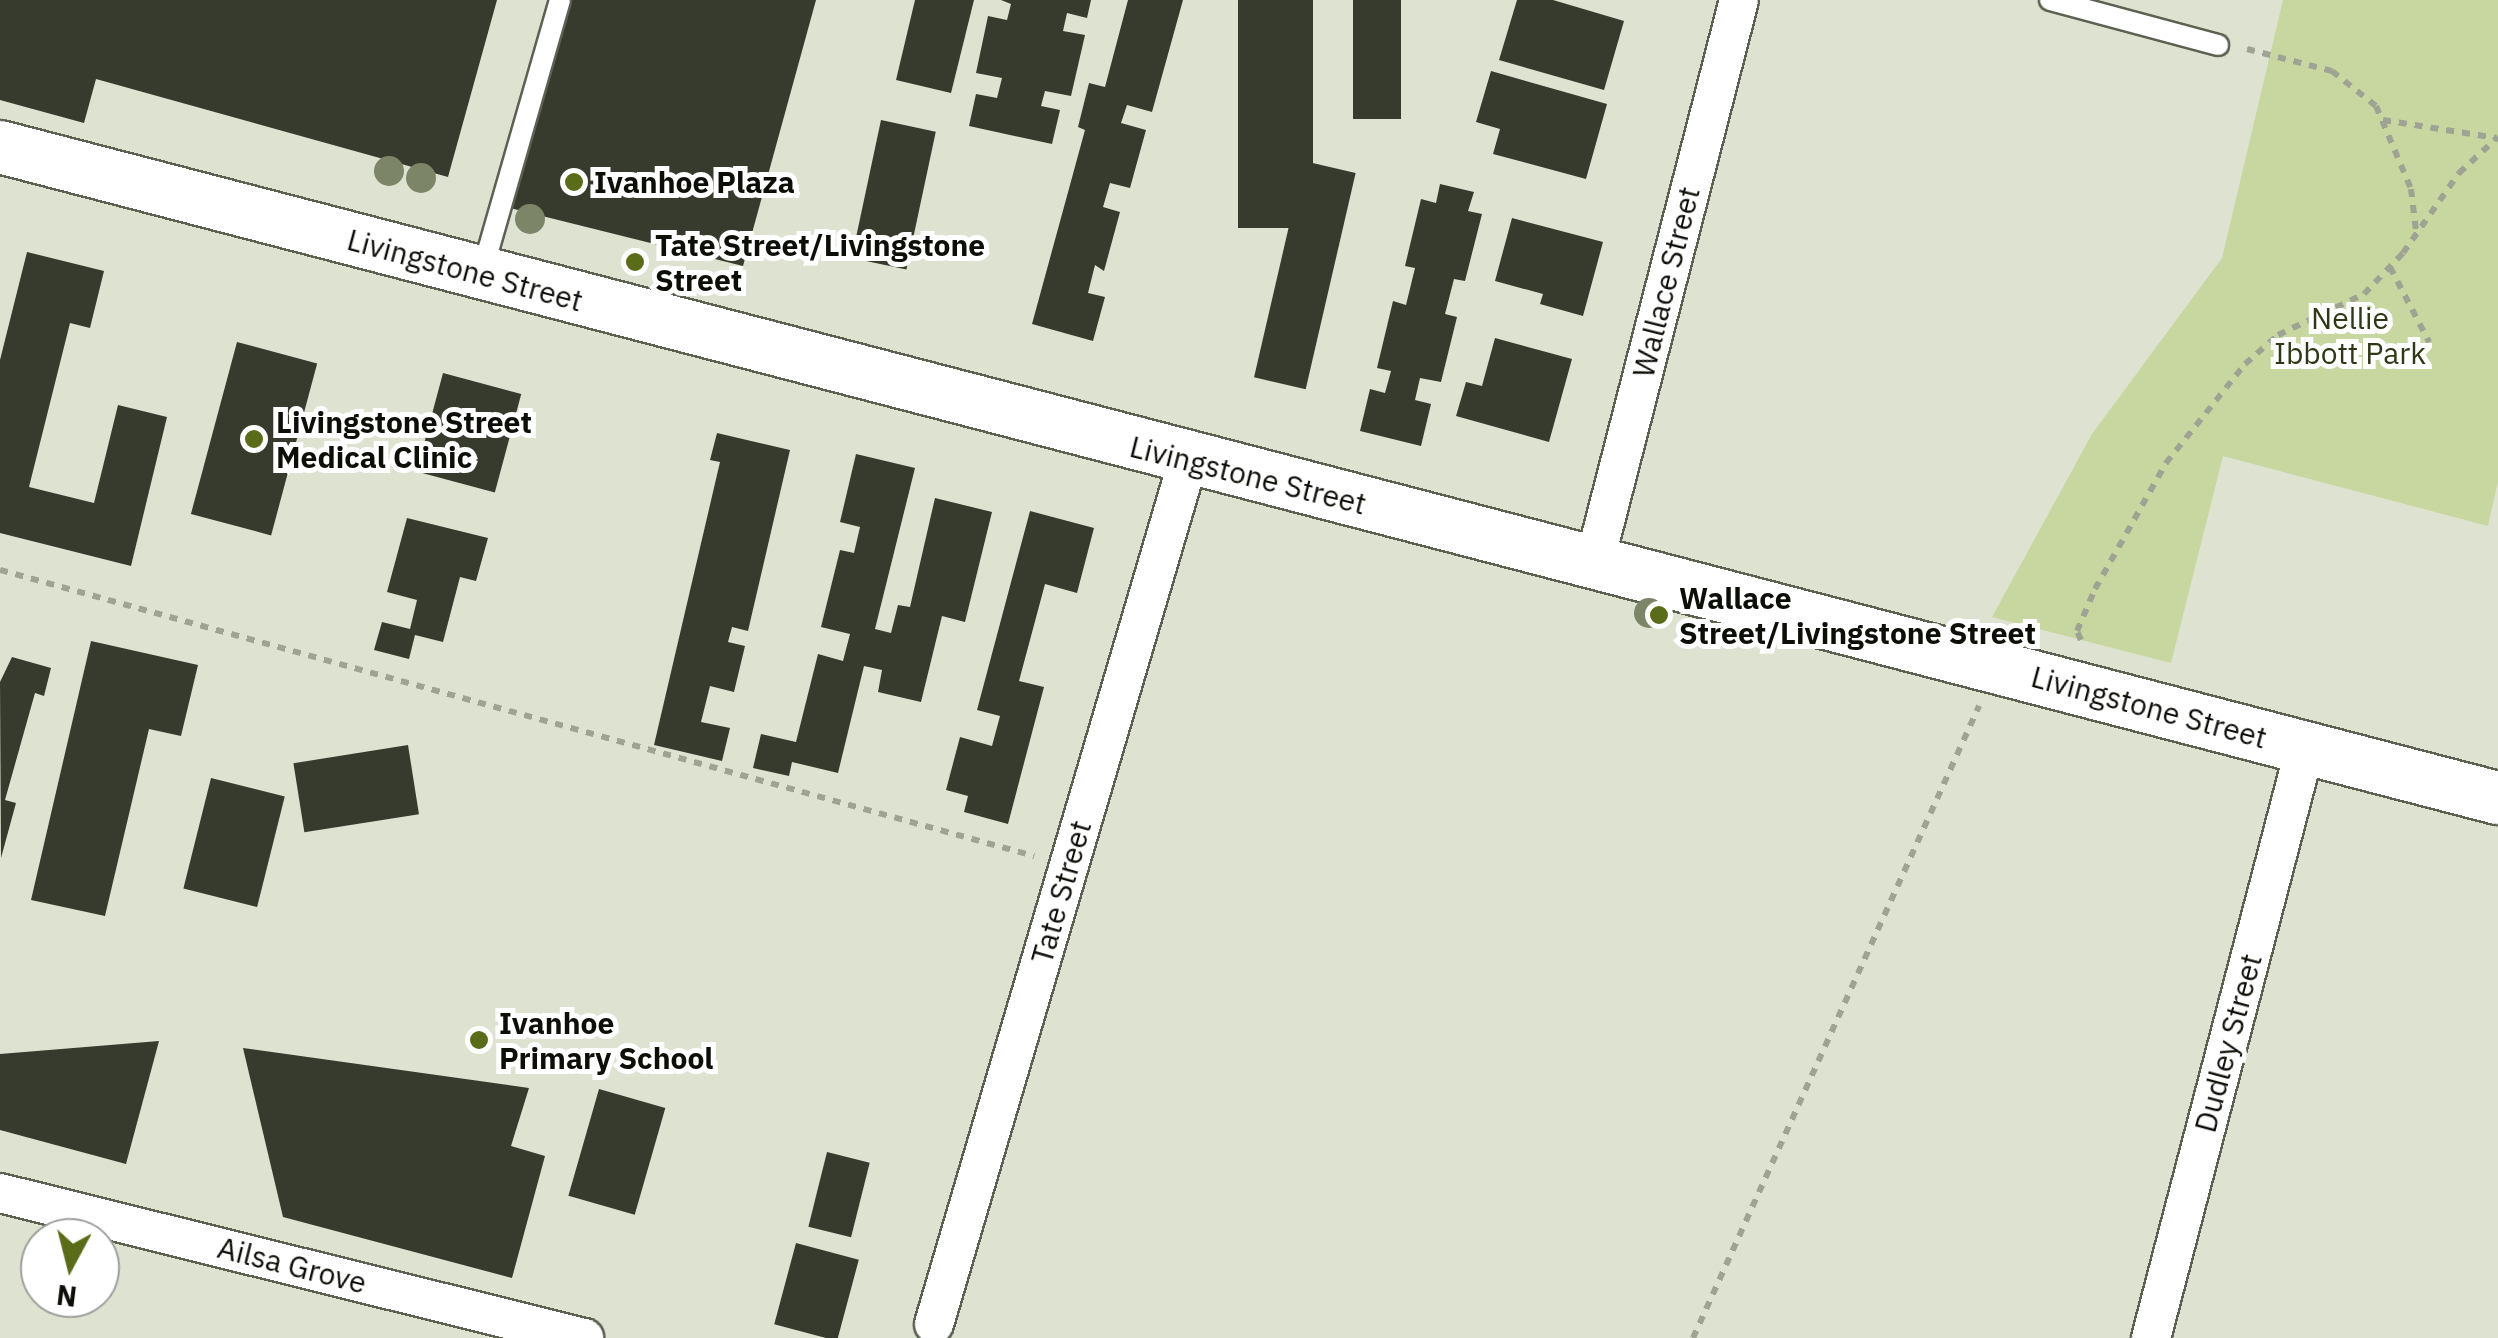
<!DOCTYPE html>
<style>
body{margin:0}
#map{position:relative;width:2498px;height:1338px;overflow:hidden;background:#dde3d0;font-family:"IBM Plex Sans",sans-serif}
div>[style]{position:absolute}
.green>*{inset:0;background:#c7d79f}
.building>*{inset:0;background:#373b2d;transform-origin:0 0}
.path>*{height:6px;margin-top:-3px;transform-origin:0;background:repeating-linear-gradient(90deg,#9ea394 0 8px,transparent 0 16px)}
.roads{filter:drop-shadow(2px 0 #5c6151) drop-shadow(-2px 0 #5c6151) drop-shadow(0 2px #5c6151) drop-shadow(0 -2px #5c6151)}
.service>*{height:20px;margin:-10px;padding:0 10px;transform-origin:10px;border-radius:10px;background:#fff}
.minor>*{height:38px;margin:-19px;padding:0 19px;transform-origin:19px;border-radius:19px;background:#fff}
.secondary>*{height:52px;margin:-26px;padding:0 26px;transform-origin:26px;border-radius:26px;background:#fff}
.trees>*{width:30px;height:30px;margin:-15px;border-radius:50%;background:#7d8569}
.dots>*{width:28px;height:28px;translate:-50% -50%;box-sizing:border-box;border:5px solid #fff;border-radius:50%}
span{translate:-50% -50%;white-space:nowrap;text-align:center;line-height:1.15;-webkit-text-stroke:10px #fff;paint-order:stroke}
.poi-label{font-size:30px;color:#0c0e08;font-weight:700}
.left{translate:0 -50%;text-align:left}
.street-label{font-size:30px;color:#0c0e08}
.park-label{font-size:30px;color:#2f3814}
.north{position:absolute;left:20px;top:1218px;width:100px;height:100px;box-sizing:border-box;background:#fff;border:2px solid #9e9f9c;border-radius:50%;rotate:187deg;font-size:28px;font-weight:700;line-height:40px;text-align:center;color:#0c0e08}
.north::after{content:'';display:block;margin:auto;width:35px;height:45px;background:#5b6c18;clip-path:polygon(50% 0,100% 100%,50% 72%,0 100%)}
</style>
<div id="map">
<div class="green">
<i style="clip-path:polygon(2283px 0,2498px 0,2498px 481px,2488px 526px,2223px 456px,2171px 663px,1992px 617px,2092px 434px,2222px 258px)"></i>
</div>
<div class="building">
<i style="clip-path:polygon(0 0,497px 0,448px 177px,96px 79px,84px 123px,0 100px)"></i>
<i style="clip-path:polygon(568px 0,816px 0,743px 266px,510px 208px)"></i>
<i style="clip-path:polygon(915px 0,974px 0,951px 93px,896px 80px)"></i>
<i style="clip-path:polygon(1001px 0,1091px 0,1087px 18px,1067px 13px,1063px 31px,1085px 35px,1071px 96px,1045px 91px,1041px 106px,1060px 110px,1052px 144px,969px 126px,976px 94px,997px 98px,1002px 78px,976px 73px,988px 16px,1007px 20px,1011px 4px)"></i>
<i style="clip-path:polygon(1128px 0,1183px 0,1152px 112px,1127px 105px,1121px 123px,1146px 130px,1130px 188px,1110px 183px,1103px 207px,1120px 212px,1104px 271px,1095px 265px,1088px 293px,1105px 297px,1093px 341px,1032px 324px,1085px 130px,1078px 127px,1089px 83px,1105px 87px)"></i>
<i style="left:1238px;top:0;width:75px;height:228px"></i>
<i style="left:1353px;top:0;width:48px;height:119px"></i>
<i style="clip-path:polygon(1517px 0,1553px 0,1624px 21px,1604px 90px,1499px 60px)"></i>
<i style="clip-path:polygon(1491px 71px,1607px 104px,1586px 179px,1493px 154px,1500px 129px,1476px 122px)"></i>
<i style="left:881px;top:120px;width:56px;height:141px;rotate:12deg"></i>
<i style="left:1304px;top:161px;width:53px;height:222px;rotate:13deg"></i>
<i style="clip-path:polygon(1440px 184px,1474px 192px,1468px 211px,1482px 214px,1465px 281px,1454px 279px,1445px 314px,1457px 317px,1441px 382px,1420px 378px,1415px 400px,1431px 404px,1421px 446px,1360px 431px,1370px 389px,1385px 393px,1391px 371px,1377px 368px,1393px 301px,1406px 305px,1415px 268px,1405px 266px,1421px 199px,1436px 203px)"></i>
<i style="clip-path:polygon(1512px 218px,1603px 242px,1583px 316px,1540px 304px,1543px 294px,1495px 281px)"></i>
<i style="clip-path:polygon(27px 252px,104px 271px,90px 328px,70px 323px,29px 487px,94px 503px,118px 405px,167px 417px,131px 566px,0 533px,0 360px)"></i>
<i style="clip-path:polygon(1495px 338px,1572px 359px,1549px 442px,1456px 416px,1466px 382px,1482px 386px)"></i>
<i style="left:237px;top:342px;width:83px;height:178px;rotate:15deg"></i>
<i style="left:443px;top:373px;width:81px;height:102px;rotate:15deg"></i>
<i style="clip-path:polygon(717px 433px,790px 450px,748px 631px,732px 627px,728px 642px,745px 646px,734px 692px,710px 686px,701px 722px,730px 728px,722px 761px,654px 745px,720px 462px,710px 460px)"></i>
<i style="clip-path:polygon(856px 454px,915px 468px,875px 629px,891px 633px,898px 605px,910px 607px,935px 498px,992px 512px,965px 622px,942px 616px,921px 702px,878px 692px,882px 670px,864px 666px,838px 773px,792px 762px,789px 776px,753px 768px,761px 734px,796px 742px,818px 654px,843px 661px,850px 634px,821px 627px,840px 550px,854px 553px,860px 527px,840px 522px)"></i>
<i style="clip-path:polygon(1030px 511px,1094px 528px,1077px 593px,1045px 584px,1019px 681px,1044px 687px,1008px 824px,964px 812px,968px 796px,946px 790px,960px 737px,992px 746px,1000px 716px,977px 710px)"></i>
<i style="clip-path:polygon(407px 518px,488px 538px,476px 581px,460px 577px,443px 642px,415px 635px,409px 659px,374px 650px,382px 622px,410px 629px,417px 600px,387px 592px)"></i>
<i style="clip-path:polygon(91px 641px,198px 665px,181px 736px,149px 729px,105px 916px,31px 900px)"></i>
<i style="clip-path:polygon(12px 657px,51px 668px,44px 696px,35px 693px,5px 800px,16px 803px,1px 858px,0 682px)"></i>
<i style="left:408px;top:745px;width:70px;height:116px;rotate:81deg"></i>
<i style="left:211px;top:778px;width:76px;height:114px;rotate:14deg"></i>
<i style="clip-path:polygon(159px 1041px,126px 1164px,0 1130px,0 1054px)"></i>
<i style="clip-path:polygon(243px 1048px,529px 1088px,511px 1146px,545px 1156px,512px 1278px,283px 1217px)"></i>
<i style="left:599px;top:1089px;width:69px;height:111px;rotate:16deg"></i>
<i style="left:827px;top:1152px;width:44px;height:77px;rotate:14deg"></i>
<i style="left:796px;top:1243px;width:65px;height:84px;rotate:15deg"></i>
</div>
<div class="path">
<i style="left:2247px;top:49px;width:88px;rotate:14.5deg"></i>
<i style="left:2332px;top:71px;width:56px;rotate:38.5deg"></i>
<i style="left:2376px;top:106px;width:90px;rotate:67.1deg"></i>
<i style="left:2411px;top:189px;width:42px;rotate:83.2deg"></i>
<i style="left:2383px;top:120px;width:115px;rotate:9deg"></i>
<i style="left:2390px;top:267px;width:85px;rotate:62.5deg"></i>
<i style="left:0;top:570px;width:1073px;rotate:15.46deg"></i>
<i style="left:2081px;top:640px;width:10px;rotate:-114deg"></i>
<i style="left:2077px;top:631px;width:46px;rotate:-66.8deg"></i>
<i style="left:2095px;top:589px;width:145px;rotate:-60.6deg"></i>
<i style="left:2166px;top:463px;width:127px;rotate:-51.4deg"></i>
<i style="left:2245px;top:364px;width:44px;rotate:-41.3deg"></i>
<i style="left:2278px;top:335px;width:95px;rotate:-25.5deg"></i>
<i style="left:2364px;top:294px;width:57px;rotate:-46.4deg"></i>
<i style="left:2403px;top:253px;width:98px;rotate:-55deg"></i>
<i style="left:2459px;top:173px;width:53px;rotate:-42.7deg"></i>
<i style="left:1693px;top:1338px;width:694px;rotate:-65.65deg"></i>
</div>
<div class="roads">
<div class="service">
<i style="left:2050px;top:0;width:174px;rotate:15deg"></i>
<i style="left:482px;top:272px;width:283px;rotate:-74deg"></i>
</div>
<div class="minor">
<i style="left:1594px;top:564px;width:582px;rotate:-75.58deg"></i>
<i style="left:0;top:1193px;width:602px;rotate:13.94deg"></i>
<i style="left:934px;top:1324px;width:900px;rotate:-73.6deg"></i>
<i style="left:2151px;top:1338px;width:610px;rotate:-75.37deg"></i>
</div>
<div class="secondary">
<i style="left:0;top:147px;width:2581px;rotate:14.61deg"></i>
</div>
</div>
<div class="trees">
<i style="left:389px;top:171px"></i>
<i style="left:421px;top:178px"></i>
<i style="left:530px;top:219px"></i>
<i style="left:1649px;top:613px"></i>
</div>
<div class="dots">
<i style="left:574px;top:182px;background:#5b6c18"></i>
<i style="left:635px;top:262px;background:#5b6c18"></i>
<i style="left:254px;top:439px;background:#5b6c18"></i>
<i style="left:1659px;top:615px;background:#5b6c18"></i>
<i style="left:479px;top:1040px;background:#5b6c18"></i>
</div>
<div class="poi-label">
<span class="left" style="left:594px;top:182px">Ivanhoe Plaza</span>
<span class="left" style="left:655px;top:262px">Tate Street/Livingstone<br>Street</span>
<span class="left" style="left:276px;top:439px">Livingstone Street<br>Medical Clinic</span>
<span class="left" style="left:1679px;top:615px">Wallace<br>Street/Livingstone Street</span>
<span class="left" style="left:499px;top:1040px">Ivanhoe<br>Primary School</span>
</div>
<div class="street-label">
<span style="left:465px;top:270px;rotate:15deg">Livingstone Street</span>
<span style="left:1666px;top:282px;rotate:-76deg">Wallace Street</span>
<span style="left:1248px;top:475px;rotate:14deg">Livingstone Street</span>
<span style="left:2149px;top:707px;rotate:15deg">Livingstone Street</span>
<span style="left:1061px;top:892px;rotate:-74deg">Tate Street</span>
<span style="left:2228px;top:1043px;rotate:-75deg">Dudley Street</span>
<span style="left:292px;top:1265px;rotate:14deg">Ailsa Grove</span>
</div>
<div class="park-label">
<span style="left:2350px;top:335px">Nellie<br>Ibbott Park</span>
</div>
<div class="north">N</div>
</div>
